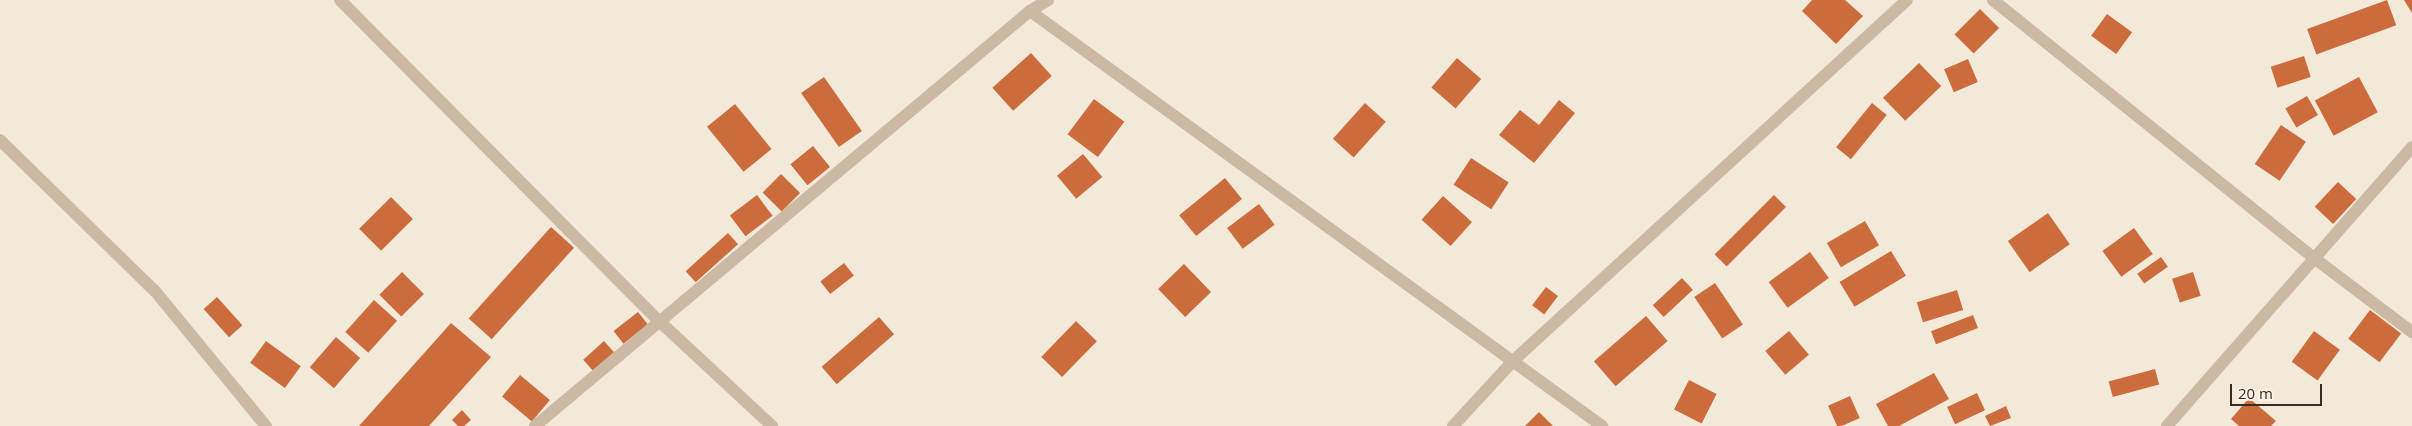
<!DOCTYPE html>
<style>
body{margin:0}
#map{position:relative;width:2412px;height:426px;overflow:hidden;background:#f3e9d9;font-family:"Open Sans",sans-serif}
div>[style]{position:absolute}
.building>*{inset:0;background:#cc6c3d;transform-origin:0 0}
.minor>*{height:12px;margin:-6px;padding:0 6px;transform-origin:6px;border-radius:6px;background:#cbb9a4}
span{translate:-50% -50%;white-space:nowrap;text-align:center;line-height:1.15;-webkit-text-stroke:4.5px #faf2e5;paint-order:stroke}
.scale{position:absolute;left:2230px;top:384px;width:92px;height:22px;box-sizing:border-box;border:2px solid #362d26;border-top:0;padding-left:6px;font-size:15px;line-height:18px;white-space:nowrap;color:#362d26;-webkit-text-stroke:4px #faf2e5;paint-order:stroke}
</style>
<div id="map">
<div class="building">
<i style="clip-path:polygon(1812px 0,1845px 0,1863px 16px,1836px 44px,1802px 11px)"></i>
<i style="left:2387px;top:0;width:27px;height:85px;rotate:70deg"></i>
<i style="clip-path:polygon(2404px 0,2412px 0,2412px 13px)"></i>
<i style="left:1980px;top:9px;width:27px;height:36px;rotate:45deg"></i>
<i style="left:2107px;top:14px;width:31px;height:27px;rotate:36deg"></i>
<i style="left:1031px;top:53px;width:31px;height:52px;rotate:48deg"></i>
<i style="left:2304px;top:56px;width:22px;height:35px;rotate:72deg"></i>
<i style="left:1457px;top:58px;width:32px;height:39px;rotate:41deg"></i>
<i style="left:1968px;top:59px;width:25px;height:26px;rotate:67deg"></i>
<i style="left:1919px;top:63px;width:32px;height:50px;rotate:46deg"></i>
<i style="left:824px;top:77px;width:66px;height:28px;rotate:55deg"></i>
<i style="left:2359px;top:77px;width:40px;height:50px;rotate:62deg"></i>
<i style="left:2307px;top:96px;width:22px;height:25px;rotate:60deg"></i>
<i style="left:1094px;top:99px;width:38px;height:44px;rotate:37deg"></i>
<i style="clip-path:polygon(1559px 100px,1575px 113px,1534px 163px,1499px 135px,1520px 110px,1539px 125px)"></i>
<i style="left:1365px;top:103px;width:28px;height:48px;rotate:42deg"></i>
<i style="left:1872px;top:103px;width:19px;height:57px;rotate:39deg"></i>
<i style="left:735px;top:104px;width:58px;height:36px;rotate:51deg"></i>
<i style="left:2281px;top:125px;width:30px;height:47px;rotate:34deg"></i>
<i style="left:813px;top:146px;width:27px;height:29px;rotate:51deg"></i>
<i style="left:1083px;top:154px;width:30px;height:34px;rotate:50deg"></i>
<i style="left:1471px;top:158px;width:45px;height:32px;rotate:33deg"></i>
<i style="left:781px;top:174px;width:27px;height:26px;rotate:45deg"></i>
<i style="left:1225px;top:178px;width:27px;height:59px;rotate:51deg"></i>
<i style="left:2338px;top:182px;width:25px;height:34px;rotate:43deg"></i>
<i style="left:757px;top:195px;width:26px;height:34px;rotate:53deg"></i>
<i style="left:1774px;top:195px;width:17px;height:84px;rotate:45deg"></i>
<i style="left:1443px;top:196px;width:39px;height:32px;rotate:42deg"></i>
<i style="left:391px;top:197px;width:31px;height:45px;rotate:45deg"></i>
<i style="left:1259px;top:204px;width:26px;height:40px;rotate:53deg"></i>
<i style="left:2048px;top:213px;width:38px;height:49px;rotate:55deg"></i>
<i style="left:1865px;top:221px;width:28px;height:44px;rotate:60deg"></i>
<i style="left:551px;top:227px;width:31px;height:123px;rotate:42deg"></i>
<i style="left:2134px;top:228px;width:32px;height:39px;rotate:54deg"></i>
<i style="left:728px;top:233px;width:15px;height:57px;rotate:48deg"></i>
<i style="left:1891px;top:251px;width:29px;height:60px;rotate:59deg"></i>
<i style="left:1810px;top:252px;width:32px;height:51px;rotate:54deg"></i>
<i style="left:2161px;top:257px;width:12px;height:29px;rotate:55deg"></i>
<i style="left:844px;top:263px;width:16px;height:30px;rotate:52deg"></i>
<i style="left:1184px;top:264px;width:39px;height:36px;rotate:46deg"></i>
<i style="left:402px;top:272px;width:31px;height:32px;rotate:45deg"></i>
<i style="left:2193px;top:272px;width:25px;height:22px;rotate:72deg"></i>
<i style="left:1682px;top:278px;width:16px;height:40px;rotate:47deg"></i>
<i style="left:1715px;top:283px;width:50px;height:25px;rotate:56deg"></i>
<i style="left:1546px;top:287px;width:15px;height:23px;rotate:37deg"></i>
<i style="left:1957px;top:290px;width:21px;height:42px;rotate:73deg"></i>
<i style="left:217px;top:297px;width:38px;height:18px;rotate:48deg"></i>
<i style="left:374px;top:300px;width:31px;height:43px;rotate:42deg"></i>
<i style="left:2370px;top:310px;width:39px;height:36px;rotate:37deg"></i>
<i style="left:638px;top:312px;width:16px;height:31px;rotate:52deg"></i>
<i style="left:1973px;top:315px;width:14px;height:45px;rotate:69deg"></i>
<i style="left:1646px;top:316px;width:33px;height:69px;rotate:49deg"></i>
<i style="left:879px;top:317px;width:23px;height:76px;rotate:49deg"></i>
<i style="left:1076px;top:321px;width:29px;height:50px;rotate:44deg"></i>
<i style="clip-path:polygon(451px 323px,491px 357px,429px 426px,359px 426px)"></i>
<i style="left:1789px;top:331px;width:31px;height:31px;rotate:50deg"></i>
<i style="left:2314px;top:331px;width:32px;height:38px;rotate:36deg"></i>
<i style="left:336px;top:337px;width:32px;height:40px;rotate:41deg"></i>
<i style="left:266px;top:341px;width:43px;height:27px;rotate:36deg"></i>
<i style="left:604px;top:341px;width:15px;height:28px;rotate:48deg"></i>
<i style="left:2155px;top:369px;width:16px;height:48px;rotate:75deg"></i>
<i style="clip-path:polygon(1934px 373px,1949px 399px,1899px 426px,1888px 426px,1876px 404px)"></i>
<i style="left:520px;top:375px;width:39px;height:28px;rotate:40deg"></i>
<i style="left:1689px;top:380px;width:31px;height:33px;rotate:27deg"></i>
<i style="left:1977px;top:393px;width:19px;height:33px;rotate:65deg"></i>
<i style="left:1850px;top:396px;width:24px;height:24px;rotate:66deg"></i>
<i style="clip-path:polygon(2249px 398px,2276px 421px,2271px 426px,2239px 426px,2231px 419px)"></i>
<i style="clip-path:polygon(2006px 406px,2011px 418px,1990px 426px,1985px 416px)"></i>
<i style="clip-path:polygon(462px 410px,471px 420px,464px 426px,458px 426px,452px 420px)"></i>
<i style="clip-path:polygon(1539px 412px,1553px 426px,1525px 426px)"></i>
</div>
<div class="minor">
<i style="left:340px;top:0;width:451px;rotate:45.2deg"></i>
<i style="left:658px;top:320px;width:156px;rotate:42.9deg"></i>
<i style="left:1993px;top:0;width:412px;rotate:38.8deg"></i>
<i style="left:2314px;top:258px;width:123px;rotate:37.1deg"></i>
<i style="left:1030px;top:11px;width:707px;rotate:35.96deg"></i>
<i style="left:0;top:140px;width:216px;rotate:44.3deg"></i>
<i style="left:155px;top:291px;width:175px;rotate:50.6deg"></i>
<i style="left:535px;top:426px;width:646px;rotate:-39.98deg"></i>
<i style="left:1030px;top:11px;width:21px;rotate:-31deg"></i>
<i style="left:1453px;top:426px;width:88px;rotate:-47.3deg"></i>
<i style="left:1513px;top:361px;width:534px;rotate:-42.5deg"></i>
<i style="left:2167px;top:426px;width:371px;rotate:-48.7deg"></i>
</div>
<div class="scale">20 m</div>
</div>
